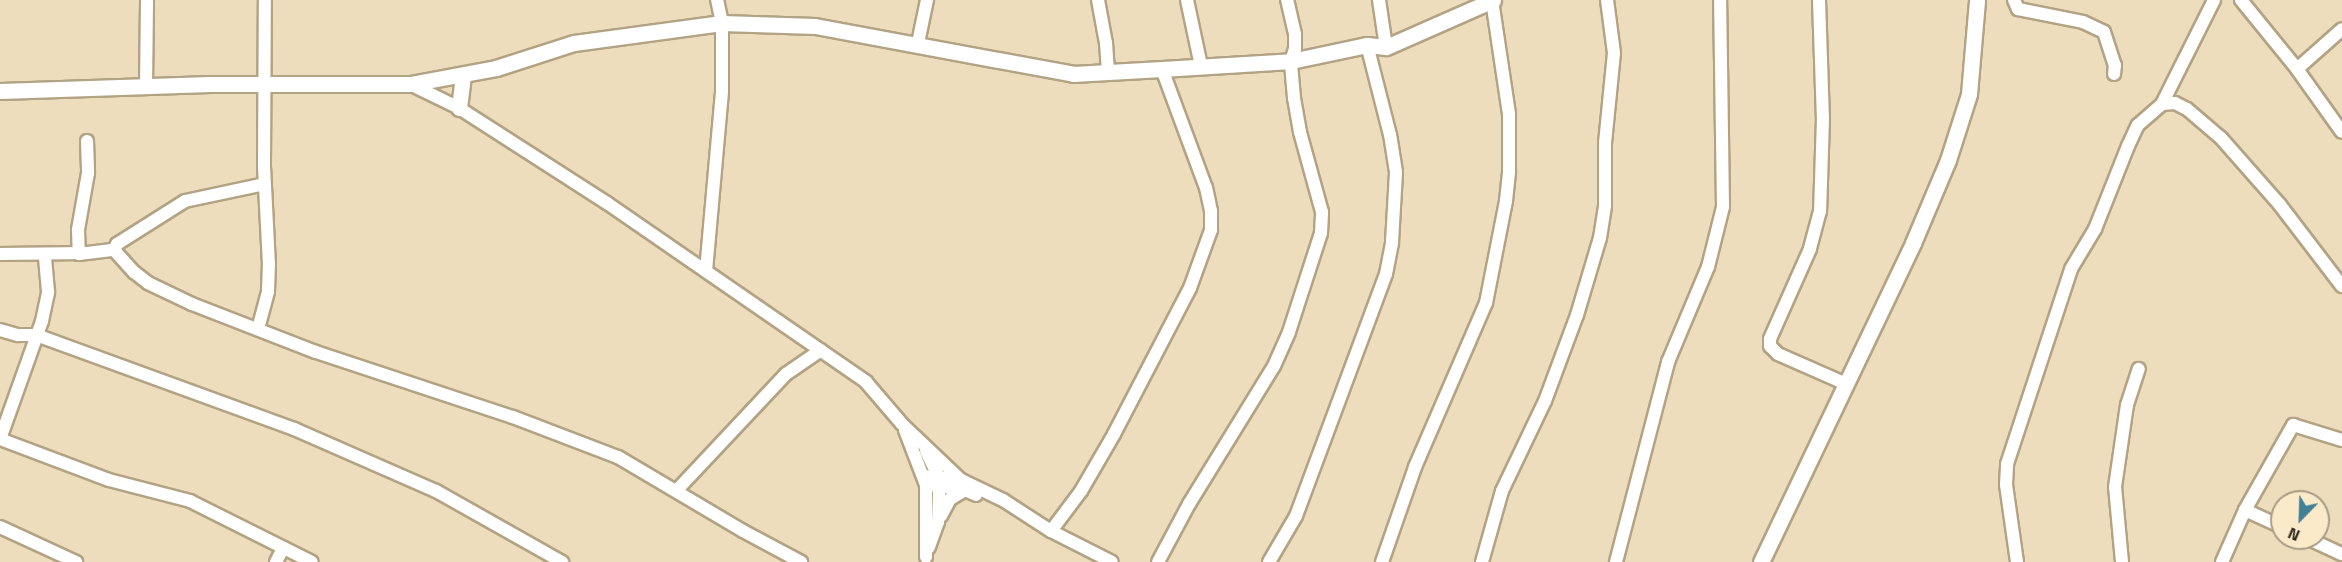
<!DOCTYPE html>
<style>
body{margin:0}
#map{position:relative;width:2342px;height:562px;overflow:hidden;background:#edddbd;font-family:"Titillium Web",sans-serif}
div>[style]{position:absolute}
.roads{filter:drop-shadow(2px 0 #b2a384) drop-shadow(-2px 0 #b2a384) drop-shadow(0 2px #b2a384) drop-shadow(0 -2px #b2a384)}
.minor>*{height:12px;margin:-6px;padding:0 6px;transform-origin:6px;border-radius:6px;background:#fff}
.major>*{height:15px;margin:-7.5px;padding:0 7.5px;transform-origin:7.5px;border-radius:7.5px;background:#fff}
span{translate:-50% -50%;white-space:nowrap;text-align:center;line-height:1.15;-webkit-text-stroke:4.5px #fbeaca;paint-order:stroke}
.north{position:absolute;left:2270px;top:490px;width:60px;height:60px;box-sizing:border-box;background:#fbeaca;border:2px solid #a99c84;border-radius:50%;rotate:203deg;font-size:16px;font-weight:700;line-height:24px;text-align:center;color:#2e271b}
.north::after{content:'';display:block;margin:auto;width:21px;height:27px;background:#428096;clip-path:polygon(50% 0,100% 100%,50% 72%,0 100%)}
</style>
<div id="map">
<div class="roads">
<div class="minor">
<i style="left:1098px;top:0;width:44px;rotate:79.5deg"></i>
<i style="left:1106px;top:43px;width:29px;rotate:86deg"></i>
<i style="left:1187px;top:0;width:67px;rotate:78deg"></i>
<i style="left:1379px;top:0;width:48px;rotate:81.5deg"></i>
<i style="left:1819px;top:0;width:118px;rotate:88.1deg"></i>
<i style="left:1823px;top:118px;width:93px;rotate:91.8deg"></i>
<i style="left:1820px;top:211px;width:39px;rotate:105deg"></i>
<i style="left:1810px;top:249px;width:98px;rotate:114deg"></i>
<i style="left:1770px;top:339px;width:7px;rotate:90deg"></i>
<i style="left:1770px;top:346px;width:11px;rotate:45deg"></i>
<i style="left:1778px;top:354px;width:74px;rotate:23.8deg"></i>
<i style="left:2014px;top:0;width:10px;rotate:66deg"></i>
<i style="left:2018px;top:9px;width:66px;rotate:11.3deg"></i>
<i style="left:2083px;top:22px;width:23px;rotate:25deg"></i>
<i style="left:2104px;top:32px;width:35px;rotate:72deg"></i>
<i style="left:2115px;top:65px;width:9px;rotate:96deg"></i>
<i style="left:2241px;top:0;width:89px;rotate:50.9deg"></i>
<i style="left:2297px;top:69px;width:77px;rotate:54.5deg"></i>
<i style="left:918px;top:43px;width:44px;rotate:-78.2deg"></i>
<i style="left:2297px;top:69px;width:60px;rotate:-41.6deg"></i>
<i style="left:410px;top:84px;width:55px;rotate:26.1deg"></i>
<i style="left:459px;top:108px;width:176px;rotate:32.7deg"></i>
<i style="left:607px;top:203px;width:315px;rotate:34.6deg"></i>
<i style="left:866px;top:382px;width:55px;rotate:49.4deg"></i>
<i style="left:902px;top:424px;width:81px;rotate:43.5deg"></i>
<i style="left:146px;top:85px;width:85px;rotate:-89.3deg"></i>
<i style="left:2162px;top:104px;width:13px;rotate:-4deg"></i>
<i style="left:2175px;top:103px;width:13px;rotate:27deg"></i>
<i style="left:2187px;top:109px;width:45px;rotate:40.5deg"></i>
<i style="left:2221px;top:138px;width:89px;rotate:48.6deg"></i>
<i style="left:2280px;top:205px;width:102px;rotate:52.6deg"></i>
<i style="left:87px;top:141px;width:32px;rotate:88deg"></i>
<i style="left:88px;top:173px;width:58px;rotate:100deg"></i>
<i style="left:78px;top:230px;width:24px;rotate:88deg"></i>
<i style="left:79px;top:254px;width:35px;rotate:-7deg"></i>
<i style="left:114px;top:250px;width:30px;rotate:48deg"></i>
<i style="left:134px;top:272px;width:18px;rotate:38deg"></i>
<i style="left:148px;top:283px;width:49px;rotate:25.5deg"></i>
<i style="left:192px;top:304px;width:133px;rotate:21.2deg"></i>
<i style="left:316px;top:352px;width:207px;rotate:18.3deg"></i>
<i style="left:513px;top:417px;width:112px;rotate:20.9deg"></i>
<i style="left:618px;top:457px;width:145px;rotate:30.6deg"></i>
<i style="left:743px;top:531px;width:66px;rotate:28.1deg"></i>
<i style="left:114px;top:250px;width:7px;rotate:-63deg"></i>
<i style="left:117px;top:244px;width:80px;rotate:-32.3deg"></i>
<i style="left:185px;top:201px;width:81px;rotate:-12.1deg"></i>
<i style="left:0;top:254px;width:86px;rotate:-0.7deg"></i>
<i style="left:706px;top:271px;width:181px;rotate:-84.9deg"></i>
<i style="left:722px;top:91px;width:68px;rotate:-90deg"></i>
<i style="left:722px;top:23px;width:24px;rotate:-102deg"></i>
<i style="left:258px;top:329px;width:39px;rotate:-75deg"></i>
<i style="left:268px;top:291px;width:26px;rotate:-88deg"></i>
<i style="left:269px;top:265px;width:100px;rotate:-92.9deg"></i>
<i style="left:264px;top:165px;width:165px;rotate:-89.7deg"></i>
<i style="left:0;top:330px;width:19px;rotate:16deg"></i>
<i style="left:18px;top:335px;width:18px"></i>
<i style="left:36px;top:335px;width:275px;rotate:20deg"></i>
<i style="left:294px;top:429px;width:155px;rotate:23.6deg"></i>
<i style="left:436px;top:491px;width:145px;rotate:29.4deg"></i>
<i style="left:905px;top:430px;width:59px;rotate:69.1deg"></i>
<i style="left:926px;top:485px;width:72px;rotate:90deg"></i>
<i style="left:0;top:439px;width:116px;rotate:20.6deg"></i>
<i style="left:109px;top:480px;width:84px;rotate:14.5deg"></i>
<i style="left:190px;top:501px;width:136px;rotate:26.6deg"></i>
<i style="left:0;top:439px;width:125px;rotate:-70.4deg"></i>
<i style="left:42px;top:321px;width:30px;rotate:-78deg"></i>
<i style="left:48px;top:292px;width:37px;rotate:-95deg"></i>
<i style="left:926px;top:451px;width:28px;rotate:64deg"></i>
<i style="left:938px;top:476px;width:18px;rotate:87deg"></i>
<i style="left:939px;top:494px;width:28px;rotate:92deg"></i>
<i style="left:938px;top:522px;width:27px;rotate:110deg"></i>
<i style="left:924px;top:476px;width:37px;rotate:6deg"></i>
<i style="left:961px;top:480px;width:47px;rotate:25.5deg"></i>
<i style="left:1003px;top:500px;width:57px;rotate:32.9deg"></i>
<i style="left:1051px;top:531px;width:68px;rotate:26.9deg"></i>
<i style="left:932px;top:485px;width:33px;rotate:9deg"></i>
<i style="left:965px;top:490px;width:12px;rotate:24deg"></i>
<i style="left:677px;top:490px;width:159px;rotate:-46.8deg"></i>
<i style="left:786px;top:374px;width:42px;rotate:-34.4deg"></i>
<i style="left:2245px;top:510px;width:98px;rotate:-60.5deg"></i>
<i style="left:2293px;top:425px;width:51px;rotate:17deg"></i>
<i style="left:941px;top:516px;width:19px;rotate:-62deg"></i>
<i style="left:950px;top:499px;width:17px;rotate:-31deg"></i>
<i style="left:0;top:527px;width:84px;rotate:24.7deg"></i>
<i style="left:1051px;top:531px;width:50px;rotate:-53.1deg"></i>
<i style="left:1081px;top:491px;width:66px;rotate:-59.9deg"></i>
<i style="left:1114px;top:434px;width:165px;rotate:-62.5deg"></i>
<i style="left:1190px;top:288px;width:62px;rotate:-70.1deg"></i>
<i style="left:1211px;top:230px;width:19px;rotate:-90deg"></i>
<i style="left:1211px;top:211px;width:24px;rotate:-102deg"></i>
<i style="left:1206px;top:188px;width:127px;rotate:-110.3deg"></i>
<i style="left:2307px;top:538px;width:38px;rotate:25deg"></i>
<i style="left:276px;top:562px;width:16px;rotate:-63deg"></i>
<i style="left:1158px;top:562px;width:66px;rotate:-61.9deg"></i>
<i style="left:1189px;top:504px;width:162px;rotate:-58.4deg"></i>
<i style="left:1274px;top:366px;width:37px;rotate:-66deg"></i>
<i style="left:1289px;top:332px;width:104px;rotate:-72.1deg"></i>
<i style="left:1321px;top:233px;width:21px;rotate:-87deg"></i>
<i style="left:1322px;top:212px;width:83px;rotate:-105.4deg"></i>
<i style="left:1300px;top:132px;width:35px;rotate:-100deg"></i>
<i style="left:1294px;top:98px;width:37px;rotate:-95deg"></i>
<i style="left:1291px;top:61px;width:13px;rotate:-72deg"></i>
<i style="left:1295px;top:49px;width:15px;rotate:-90deg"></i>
<i style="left:1295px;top:34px;width:35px;rotate:-103deg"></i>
<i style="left:1269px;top:562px;width:53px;rotate:-59.6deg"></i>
<i style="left:1296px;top:516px;width:258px;rotate:-69.6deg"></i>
<i style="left:1386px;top:274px;width:33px;rotate:-79deg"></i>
<i style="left:1392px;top:242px;width:70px;rotate:-86.7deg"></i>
<i style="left:1396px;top:172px;width:37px;rotate:-99deg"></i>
<i style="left:1390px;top:135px;width:93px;rotate:-104.3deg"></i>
<i style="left:1382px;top:562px;width:101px;rotate:-70.8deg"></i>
<i style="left:1415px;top:467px;width:179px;rotate:-66.6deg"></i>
<i style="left:1486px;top:303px;width:104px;rotate:-78.9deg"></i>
<i style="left:1506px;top:201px;width:30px;rotate:-84deg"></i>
<i style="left:1509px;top:171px;width:57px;rotate:-90deg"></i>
<i style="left:1509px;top:114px;width:115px;rotate:-98.5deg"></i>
<i style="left:1482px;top:562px;width:74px;rotate:-74.3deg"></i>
<i style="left:1502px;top:491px;width:100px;rotate:-64.5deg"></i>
<i style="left:1545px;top:401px;width:92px;rotate:-69.6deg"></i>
<i style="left:1577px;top:315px;width:80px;rotate:-73.4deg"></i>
<i style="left:1600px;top:238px;width:32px;rotate:-81deg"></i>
<i style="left:1605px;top:206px;width:63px;rotate:-90deg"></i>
<i style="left:1605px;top:143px;width:90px;rotate:-84.3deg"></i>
<i style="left:1614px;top:53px;width:53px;rotate:-97.5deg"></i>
<i style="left:1616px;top:562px;width:207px;rotate:-75.4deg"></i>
<i style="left:1668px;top:362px;width:103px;rotate:-67.2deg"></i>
<i style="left:1708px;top:267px;width:62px;rotate:-76deg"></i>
<i style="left:1723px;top:207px;width:207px;rotate:-90.8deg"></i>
<i style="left:2017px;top:562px;width:78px;rotate:-98.1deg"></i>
<i style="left:2006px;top:485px;width:21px;rotate:-87deg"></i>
<i style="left:2007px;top:464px;width:205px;rotate:-71.8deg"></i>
<i style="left:2071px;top:269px;width:47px;rotate:-59deg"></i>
<i style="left:2095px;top:229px;width:89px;rotate:-68.3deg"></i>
<i style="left:2128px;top:146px;width:23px;rotate:-65deg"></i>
<i style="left:2138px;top:125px;width:32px;rotate:-41deg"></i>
<i style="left:2162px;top:104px;width:116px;rotate:-63.4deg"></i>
<i style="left:2122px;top:562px;width:75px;rotate:-95.3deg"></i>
<i style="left:2115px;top:487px;width:83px;rotate:-81.7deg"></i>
<i style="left:2127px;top:405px;width:38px;rotate:-72deg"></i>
<i style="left:2222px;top:562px;width:57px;rotate:-66.1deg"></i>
<i style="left:2245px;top:510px;width:41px;rotate:24.7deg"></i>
</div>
<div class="major">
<i style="left:0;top:91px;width:210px;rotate:-1.9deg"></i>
<i style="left:210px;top:84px;width:200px"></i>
<i style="left:410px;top:84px;width:87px;rotate:-10.5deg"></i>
<i style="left:496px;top:68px;width:82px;rotate:-17.8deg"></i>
<i style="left:574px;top:43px;width:149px;rotate:-7.7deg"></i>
<i style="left:722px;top:23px;width:93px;rotate:1.8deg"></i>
<i style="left:815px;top:26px;width:262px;rotate:10.5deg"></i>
<i style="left:1073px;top:74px;width:89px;rotate:-3.2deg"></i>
<i style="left:1162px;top:69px;width:129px;rotate:-3.5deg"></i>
<i style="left:1291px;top:61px;width:78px;rotate:-11.9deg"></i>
<i style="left:1367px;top:45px;width:19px;rotate:6deg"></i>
<i style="left:1386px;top:47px;width:117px;rotate:-23.7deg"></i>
<i style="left:459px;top:108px;width:33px;rotate:-83deg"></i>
<i style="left:1761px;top:562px;width:353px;rotate:-64.5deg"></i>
<i style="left:1913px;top:243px;width:90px;rotate:-67.1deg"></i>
<i style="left:1948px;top:160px;width:69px;rotate:-72.3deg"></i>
<i style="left:1969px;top:94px;width:94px;rotate:-85.1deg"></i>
</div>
</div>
<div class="north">N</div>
</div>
